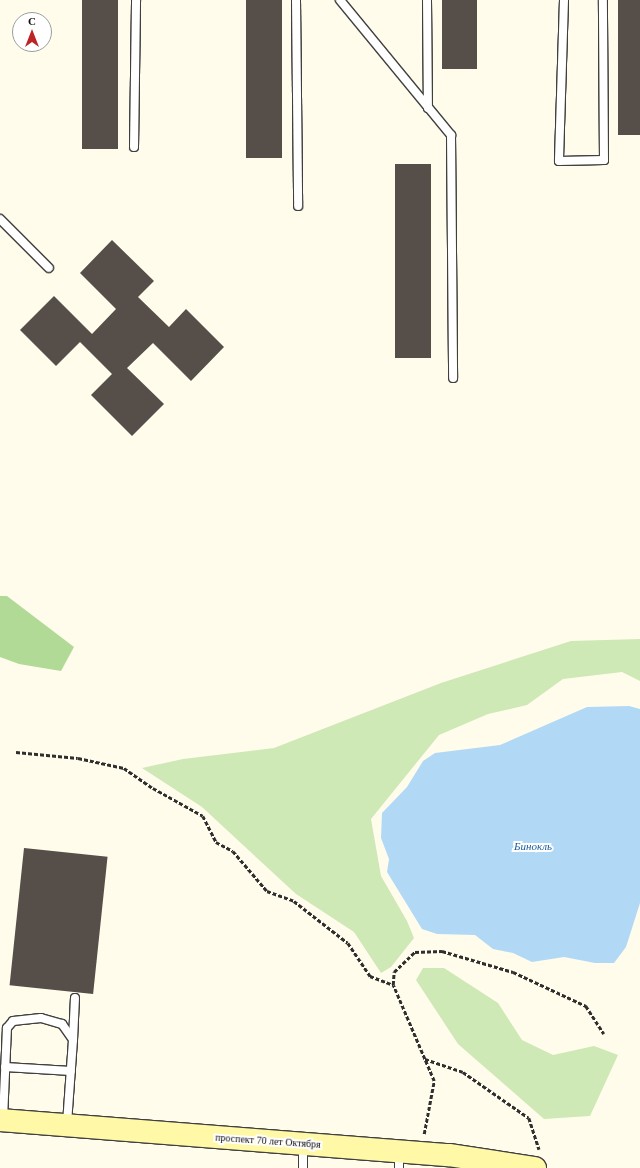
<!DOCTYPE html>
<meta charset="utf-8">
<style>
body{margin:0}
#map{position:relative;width:640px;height:1168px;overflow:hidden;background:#fffcec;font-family:Georgia,serif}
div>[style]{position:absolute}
.green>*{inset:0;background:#cee9b6}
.forest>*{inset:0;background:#b1da96}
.water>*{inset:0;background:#b1d9f6}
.building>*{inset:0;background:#554e49;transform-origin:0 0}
.path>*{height:2.5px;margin-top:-1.25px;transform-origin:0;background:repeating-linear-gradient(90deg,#2f2f2f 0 4px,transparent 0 6px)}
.roads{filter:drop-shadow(1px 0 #404040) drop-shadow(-1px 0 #404040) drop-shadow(0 1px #404040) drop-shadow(0 -1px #404040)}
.lane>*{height:8px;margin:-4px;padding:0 4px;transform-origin:4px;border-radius:4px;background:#fff}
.secondary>*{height:22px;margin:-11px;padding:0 11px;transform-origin:11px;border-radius:11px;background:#fff9a7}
span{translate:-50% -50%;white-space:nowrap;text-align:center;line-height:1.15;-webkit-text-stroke:4px #fff;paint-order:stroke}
.street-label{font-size:10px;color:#0d0d0d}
.water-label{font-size:11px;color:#165d9e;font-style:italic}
.north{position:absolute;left:12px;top:12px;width:40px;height:40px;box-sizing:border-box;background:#fff;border:1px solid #9e9e9e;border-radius:50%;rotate:0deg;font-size:11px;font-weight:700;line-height:16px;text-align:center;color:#0d0d0d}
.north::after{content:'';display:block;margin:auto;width:14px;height:18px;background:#bd2425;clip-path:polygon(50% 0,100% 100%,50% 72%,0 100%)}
</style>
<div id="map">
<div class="green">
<i style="clip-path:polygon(640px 639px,640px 681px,622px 672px,563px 679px,527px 705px,488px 714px,439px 735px,371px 819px,381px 876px,407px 921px,414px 938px,391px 967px,381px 973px,354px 932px,296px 894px,202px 807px,142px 768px,183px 759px,274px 748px,441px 683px,571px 641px)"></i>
<i style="clip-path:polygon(423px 968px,444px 968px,498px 1003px,522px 1040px,553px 1055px,594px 1046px,618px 1055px,590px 1116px,544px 1119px,458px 1044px,416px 980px)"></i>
</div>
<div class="forest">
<i style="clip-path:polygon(0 596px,7px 596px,74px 647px,61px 671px,19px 664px,0 657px)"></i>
</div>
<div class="water">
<i style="clip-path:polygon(629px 706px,640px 709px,640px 903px,626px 947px,614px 963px,595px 963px,564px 957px,532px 962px,513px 953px,493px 949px,475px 935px,437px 934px,422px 929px,387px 872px,389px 859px,381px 838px,382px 813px,407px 787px,423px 761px,435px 753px,500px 745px,587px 707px)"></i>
</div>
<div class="building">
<i style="left:82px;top:0;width:36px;height:149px"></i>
<i style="left:246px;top:0;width:36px;height:158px"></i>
<i style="left:442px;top:0;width:35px;height:69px"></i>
<i style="left:618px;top:0;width:22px;height:135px"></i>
<i style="left:395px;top:164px;width:36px;height:194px"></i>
<i style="clip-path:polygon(112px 240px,154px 281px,138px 297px,169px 327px,186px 309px,224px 347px,191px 381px,153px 343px,127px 368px,164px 404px,132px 436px,91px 395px,112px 374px,80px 342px,56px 366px,20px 330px,54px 296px,92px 334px,116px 309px,80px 273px)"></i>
<i style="left:24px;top:848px;width:84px;height:138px;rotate:6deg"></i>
</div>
<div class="path">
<i style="left:16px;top:752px;width:62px;rotate:5.5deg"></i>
<i style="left:78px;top:758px;width:47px;rotate:12.3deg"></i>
<i style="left:124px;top:768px;width:35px;rotate:35deg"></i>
<i style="left:153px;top:788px;width:57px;rotate:29.2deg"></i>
<i style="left:203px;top:816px;width:29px;rotate:63deg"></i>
<i style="left:216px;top:842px;width:19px;rotate:28deg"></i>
<i style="left:233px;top:851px;width:52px;rotate:49.6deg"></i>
<i style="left:267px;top:891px;width:29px;rotate:20deg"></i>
<i style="left:294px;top:901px;width:68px;rotate:37.9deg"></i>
<i style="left:348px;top:943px;width:40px;rotate:56deg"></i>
<i style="left:370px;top:976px;width:25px;rotate:21deg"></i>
<i style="left:425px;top:1059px;width:40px;rotate:18.9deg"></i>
<i style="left:463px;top:1072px;width:80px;rotate:34.9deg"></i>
<i style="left:529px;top:1118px;width:33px;rotate:72deg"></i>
<i style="left:424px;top:1134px;width:54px;rotate:-79.3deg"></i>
<i style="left:434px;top:1081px;width:104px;rotate:-113.1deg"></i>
<i style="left:393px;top:985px;width:13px;rotate:-86deg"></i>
<i style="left:394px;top:972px;width:29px;rotate:-44deg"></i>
<i style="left:415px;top:952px;width:27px;rotate:-2deg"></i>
<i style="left:442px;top:951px;width:74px;rotate:16.5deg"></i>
<i style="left:513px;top:972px;width:81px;rotate:25deg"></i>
<i style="left:586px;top:1006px;width:33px;rotate:57deg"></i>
</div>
<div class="roads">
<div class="lane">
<i style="left:296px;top:0;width:206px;rotate:89.4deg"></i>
<i style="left:340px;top:0;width:175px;rotate:50.6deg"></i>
<i style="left:451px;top:135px;width:243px;rotate:89.5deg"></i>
<i style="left:427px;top:0;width:108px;rotate:89.5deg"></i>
<i style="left:564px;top:0;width:161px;rotate:91.8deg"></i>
<i style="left:559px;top:161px;width:45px;rotate:-1.3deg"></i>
<i style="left:604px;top:160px;width:160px;rotate:-90.4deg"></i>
<i style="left:134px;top:147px;width:147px;rotate:-89.2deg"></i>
<i style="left:0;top:219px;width:69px;rotate:45deg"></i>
<i style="left:73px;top:1040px;width:42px;rotate:-87.3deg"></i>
<i style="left:5px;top:1067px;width:66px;rotate:3.5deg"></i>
<i style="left:3px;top:1119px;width:91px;rotate:-87.5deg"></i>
<i style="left:7px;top:1028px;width:9px;rotate:-49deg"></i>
<i style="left:13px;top:1021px;width:28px;rotate:-6deg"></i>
<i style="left:41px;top:1018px;width:22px;rotate:16deg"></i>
<i style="left:62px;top:1024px;width:19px;rotate:55deg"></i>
<i style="left:73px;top:1040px;width:84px;rotate:94.1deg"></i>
<i style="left:303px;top:1144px;width:24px;rotate:90deg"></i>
<i style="left:399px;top:1168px;width:16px;rotate:-90deg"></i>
</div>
<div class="secondary">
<i style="left:0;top:1120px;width:450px;rotate:4.5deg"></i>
<i style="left:449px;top:1155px;width:87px;rotate:8.6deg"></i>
</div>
</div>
<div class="street-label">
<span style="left:268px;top:1141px;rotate:4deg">проспект 70 лет Октября</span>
</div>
<div class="water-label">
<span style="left:533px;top:846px">Бинокль</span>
</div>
<div class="north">С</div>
</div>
